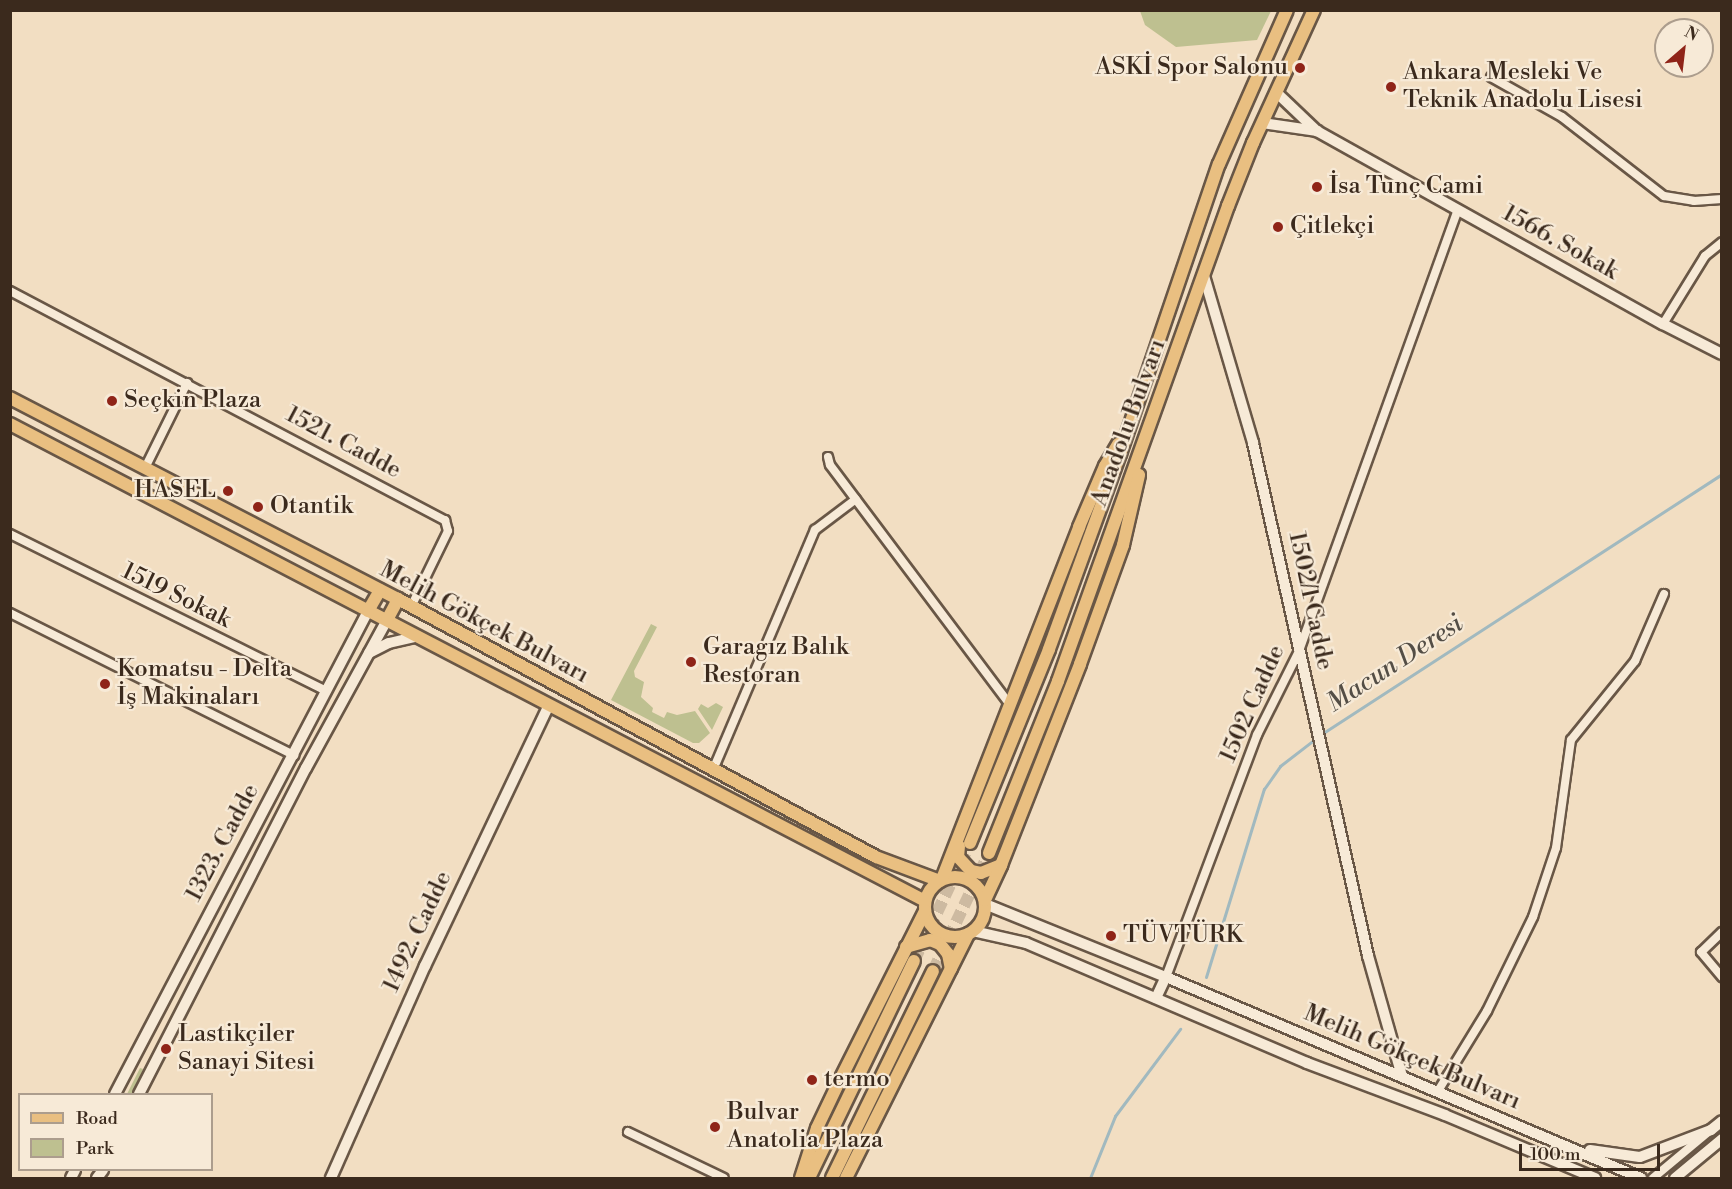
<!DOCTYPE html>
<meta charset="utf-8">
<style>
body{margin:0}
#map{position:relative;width:1732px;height:1189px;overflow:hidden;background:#f2dec2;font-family:"Libre Bodoni",serif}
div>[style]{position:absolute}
.green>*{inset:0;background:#bec090}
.stream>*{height:3px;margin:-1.5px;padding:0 1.5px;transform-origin:1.5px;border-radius:1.5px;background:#a1b9bf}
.primary-tunnel>*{height:12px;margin-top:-6px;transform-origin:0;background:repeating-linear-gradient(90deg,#cdbaa1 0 12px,transparent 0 18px)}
.roads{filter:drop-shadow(2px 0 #695746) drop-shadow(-2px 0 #695746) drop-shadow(0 2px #695746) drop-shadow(0 -2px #695746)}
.street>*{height:8px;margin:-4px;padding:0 4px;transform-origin:4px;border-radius:4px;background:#f7ead7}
.secondary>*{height:10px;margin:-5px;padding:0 5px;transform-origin:5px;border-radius:5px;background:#f7ead7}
.primary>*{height:12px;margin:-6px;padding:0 6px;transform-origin:6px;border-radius:6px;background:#e9bf81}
.primary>.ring{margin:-6px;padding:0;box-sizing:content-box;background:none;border:12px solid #e9bf81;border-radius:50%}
.dots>*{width:16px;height:16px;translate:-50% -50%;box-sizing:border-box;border:3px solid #f7ead7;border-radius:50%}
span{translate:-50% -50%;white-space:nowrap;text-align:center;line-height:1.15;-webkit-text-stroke:4.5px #f7ead7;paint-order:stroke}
.poi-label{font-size:24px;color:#3b2a1d}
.right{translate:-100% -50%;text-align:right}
.left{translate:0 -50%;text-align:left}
.street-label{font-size:24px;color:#3b2a1d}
.water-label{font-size:26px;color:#544e46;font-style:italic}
.frame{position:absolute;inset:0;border:12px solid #3b2a1d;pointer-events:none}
.legend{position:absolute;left:18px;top:1093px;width:195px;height:78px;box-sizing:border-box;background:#f7ead7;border:2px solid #ac9d8d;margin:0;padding:8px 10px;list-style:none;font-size:18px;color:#3b2a1d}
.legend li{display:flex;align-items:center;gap:12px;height:30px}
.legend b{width:30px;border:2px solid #ac9d8d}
.north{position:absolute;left:1654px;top:18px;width:60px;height:60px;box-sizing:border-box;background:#f7ead7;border:2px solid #ac9d8d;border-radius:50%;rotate:28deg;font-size:16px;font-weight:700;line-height:24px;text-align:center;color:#3b2a1d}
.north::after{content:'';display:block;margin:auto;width:21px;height:27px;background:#8f2418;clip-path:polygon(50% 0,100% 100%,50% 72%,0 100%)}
.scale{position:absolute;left:1519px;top:1144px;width:141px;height:27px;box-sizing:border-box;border:3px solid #3b2a1d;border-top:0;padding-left:8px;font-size:18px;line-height:21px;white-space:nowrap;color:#3b2a1d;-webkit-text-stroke:4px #f7ead7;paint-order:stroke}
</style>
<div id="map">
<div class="green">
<i style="clip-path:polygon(1140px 11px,1140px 10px,1271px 11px,1257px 40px,1176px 47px,1145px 25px)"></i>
<i style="clip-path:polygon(651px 624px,657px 627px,634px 671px,635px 677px,644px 682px,641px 697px,653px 708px,652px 712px,664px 718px,667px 712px,677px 715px,695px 711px,710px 733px,699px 743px,693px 743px,611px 700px)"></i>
<i style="clip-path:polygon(716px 703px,723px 707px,712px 730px,698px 709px,701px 704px,708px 708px)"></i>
<i style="clip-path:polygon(140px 1068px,143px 1069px,134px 1094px,127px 1094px)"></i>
</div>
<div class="stream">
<i style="left:1320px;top:735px;width:479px;rotate:-33deg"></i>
<i style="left:1206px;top:977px;width:197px;rotate:-72.9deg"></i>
<i style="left:1264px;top:789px;width:28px;rotate:-55deg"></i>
<i style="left:1280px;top:766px;width:44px;rotate:-37.6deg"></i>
<i style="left:1090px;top:1178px;width:67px;rotate:-68deg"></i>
<i style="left:1115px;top:1116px;width:109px;rotate:-53.2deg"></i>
</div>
<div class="primary-tunnel">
<i style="left:914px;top:961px;width:131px;rotate:-64.6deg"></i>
<i style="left:933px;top:971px;width:131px;rotate:-64.6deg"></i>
</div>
<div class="roads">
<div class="street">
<i style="left:1491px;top:77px;width:81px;rotate:29.4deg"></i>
<i style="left:1562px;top:117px;width:129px;rotate:37.8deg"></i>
<i style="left:1664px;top:196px;width:30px;rotate:9deg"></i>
<i style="left:1694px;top:201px;width:28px;rotate:-4deg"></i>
<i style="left:10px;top:291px;width:492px;rotate:27.8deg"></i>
<i style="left:445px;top:520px;width:11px;rotate:75deg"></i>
<i style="left:448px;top:531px;width:85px;rotate:116deg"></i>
<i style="left:1663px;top:324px;width:80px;rotate:-58.3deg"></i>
<i style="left:1705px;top:256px;width:22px;rotate:-39deg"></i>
<i style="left:828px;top:457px;width:8px;rotate:76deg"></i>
<i style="left:830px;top:465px;width:300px;rotate:53.1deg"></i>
<i style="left:145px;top:468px;width:95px;rotate:-63.7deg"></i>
<i style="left:10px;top:534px;width:353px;rotate:26.4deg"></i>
<i style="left:10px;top:613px;width:318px;rotate:26.6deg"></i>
<i style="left:713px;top:770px;width:261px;rotate:-67deg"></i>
<i style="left:815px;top:530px;width:51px;rotate:-37.1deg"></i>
<i style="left:1722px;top:932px;width:29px;rotate:136deg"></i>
<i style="left:1701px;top:952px;width:33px;rotate:50deg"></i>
<i style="left:1166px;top:977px;width:259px;rotate:-69.4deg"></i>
<i style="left:1257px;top:735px;width:94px;rotate:-63.4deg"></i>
<i style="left:1299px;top:651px;width:469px;rotate:-70.2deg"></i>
<i style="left:1438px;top:1091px;width:94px;rotate:-58.5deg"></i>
<i style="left:1487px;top:1011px;width:105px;rotate:-63.9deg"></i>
<i style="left:1533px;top:917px;width:73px;rotate:-71.6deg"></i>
<i style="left:1556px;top:848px;width:109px;rotate:-82.1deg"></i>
<i style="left:1571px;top:740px;width:102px;rotate:-51deg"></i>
<i style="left:1635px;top:661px;width:73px;rotate:-66.6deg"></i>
<i style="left:628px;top:1132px;width:106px;rotate:25.6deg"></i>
<i style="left:1653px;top:1178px;width:70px;rotate:-39.8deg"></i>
</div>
<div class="secondary">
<i style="left:1276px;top:92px;width:57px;rotate:43.6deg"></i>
<i style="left:1317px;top:131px;width:396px;rotate:29.2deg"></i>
<i style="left:1663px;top:324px;width:66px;rotate:27deg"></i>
<i style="left:1262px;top:123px;width:56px;rotate:8.3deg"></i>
<i style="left:1204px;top:276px;width:174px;rotate:73.6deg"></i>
<i style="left:1253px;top:443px;width:526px;rotate:77.36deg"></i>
<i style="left:1368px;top:956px;width:125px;rotate:74.2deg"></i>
<i style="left:369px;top:653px;width:22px;rotate:-27deg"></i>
<i style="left:389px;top:643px;width:28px;rotate:-13deg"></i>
<i style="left:985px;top:904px;width:195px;rotate:22deg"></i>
<i style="left:1166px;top:977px;width:516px;rotate:22.94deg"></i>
<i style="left:973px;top:931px;width:54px;rotate:12.8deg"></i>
<i style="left:1026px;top:943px;width:306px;rotate:23.1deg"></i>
<i style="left:1307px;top:1063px;width:147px;rotate:20.6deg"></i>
<i style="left:1445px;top:1115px;width:163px;rotate:22.8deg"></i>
<i style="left:1156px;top:998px;width:23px;rotate:-65deg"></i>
<i style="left:115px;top:1094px;width:545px;rotate:-62.35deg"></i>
<i style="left:139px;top:1094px;width:366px;rotate:-62.9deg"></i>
<i style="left:306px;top:768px;width:169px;rotate:-61.3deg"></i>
<i style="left:1590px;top:1150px;width:50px;rotate:8deg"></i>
<i style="left:1640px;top:1157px;width:76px;rotate:-20.8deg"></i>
<i style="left:1711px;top:1130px;width:14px;rotate:-39deg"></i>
<i style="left:71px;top:1178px;width:9px;rotate:-63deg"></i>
<i style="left:97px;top:1178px;width:10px;rotate:-53deg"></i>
<i style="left:331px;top:1178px;width:232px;rotate:-66.1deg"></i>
<i style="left:425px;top:966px;width:289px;rotate:-64.6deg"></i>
<i style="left:1675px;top:1178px;width:61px;rotate:-39.7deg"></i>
</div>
<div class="primary">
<i style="left:10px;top:398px;width:437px;rotate:27.4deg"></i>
<i style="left:398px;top:599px;width:543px;rotate:28.36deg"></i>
<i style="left:876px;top:857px;width:68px;rotate:20.6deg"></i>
<i style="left:10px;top:424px;width:1032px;rotate:27.53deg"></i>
<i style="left:368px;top:611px;width:24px;rotate:-60deg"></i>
<i style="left:387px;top:620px;width:24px;rotate:-62deg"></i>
<i style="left:970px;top:843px;width:209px;rotate:-67.8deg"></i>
<i style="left:1049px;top:649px;width:208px;rotate:-70deg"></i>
<i style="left:1120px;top:454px;width:306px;rotate:-71.2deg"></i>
<i style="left:1219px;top:164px;width:168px;rotate:-66.2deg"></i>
<i style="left:959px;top:846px;width:11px;rotate:95deg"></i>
<i style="left:958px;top:857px;width:19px;rotate:47deg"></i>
<i style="left:971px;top:871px;width:10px;rotate:11deg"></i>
<i style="left:981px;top:873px;width:22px;rotate:-22deg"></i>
<i style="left:989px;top:853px;width:185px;rotate:-68.1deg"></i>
<i style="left:1058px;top:681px;width:505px;rotate:-70.31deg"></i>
<i style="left:1228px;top:206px;width:68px;rotate:-68.4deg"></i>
<i style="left:1253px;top:143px;width:146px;rotate:-65.4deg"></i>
<i class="ring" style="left:925px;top:877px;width:48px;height:48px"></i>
<i style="left:942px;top:879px;width:378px;rotate:-68.7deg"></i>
<i style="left:1079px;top:527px;width:66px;rotate:-66.9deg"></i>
<i style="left:1105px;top:466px;width:26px;rotate:-59deg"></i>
<i style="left:985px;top:900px;width:38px;rotate:-65deg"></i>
<i style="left:1001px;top:865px;width:216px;rotate:-68.5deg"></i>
<i style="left:1080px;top:664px;width:127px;rotate:-70.1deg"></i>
<i style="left:1123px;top:545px;width:72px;rotate:-77.1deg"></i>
<i style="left:906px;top:947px;width:25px;rotate:-16deg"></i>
<i style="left:930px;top:940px;width:11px;rotate:22deg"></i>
<i style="left:940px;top:944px;width:13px;rotate:51deg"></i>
<i style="left:948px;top:954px;width:15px;rotate:79deg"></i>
<i style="left:801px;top:1178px;width:52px;rotate:-72.3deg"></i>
<i style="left:817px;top:1128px;width:49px;rotate:-64.5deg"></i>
<i style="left:838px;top:1084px;width:194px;rotate:-63.3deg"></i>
<i style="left:809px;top:1178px;width:241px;rotate:-64.2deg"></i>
<i style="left:832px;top:1178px;width:230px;rotate:-64deg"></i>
<i style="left:846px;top:1178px;width:273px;rotate:-63.4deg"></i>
</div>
</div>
<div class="dots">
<i style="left:1300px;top:68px;background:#8f2418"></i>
<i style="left:1391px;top:87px;background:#8f2418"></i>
<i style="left:1317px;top:187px;background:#8f2418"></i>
<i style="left:1278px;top:227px;background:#8f2418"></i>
<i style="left:112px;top:401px;background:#8f2418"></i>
<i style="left:228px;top:491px;background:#8f2418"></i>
<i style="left:258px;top:507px;background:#8f2418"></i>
<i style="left:691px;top:662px;background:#8f2418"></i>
<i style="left:105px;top:684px;background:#8f2418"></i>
<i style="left:1111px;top:936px;background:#8f2418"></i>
<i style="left:166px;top:1049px;background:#8f2418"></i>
<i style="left:812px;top:1080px;background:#8f2418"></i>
<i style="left:715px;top:1127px;background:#8f2418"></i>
</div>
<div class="poi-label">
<span class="right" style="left:1288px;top:68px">ASKİ Spor Salonu</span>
<span class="left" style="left:1403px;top:87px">Ankara Mesleki Ve<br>Teknik Anadolu Lisesi</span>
<span class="left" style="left:1329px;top:187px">İsa Tunç Cami</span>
<span class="left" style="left:1290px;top:227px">Çitlekçi</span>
<span class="left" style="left:124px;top:401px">Seçkin Plaza</span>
<span class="right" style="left:216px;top:491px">HASEL</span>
<span class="left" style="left:270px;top:507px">Otantik</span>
<span class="left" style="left:703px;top:662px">Garagız Balık<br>Restoran</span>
<span class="left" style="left:117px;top:684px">Komatsu - Delta<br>İş Makinaları</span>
<span class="left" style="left:1123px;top:936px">TÜVTÜRK</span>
<span class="left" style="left:178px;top:1049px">Lastikçiler<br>Sanayi Sitesi</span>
<span class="left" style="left:824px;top:1080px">termo</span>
<span class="left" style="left:727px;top:1127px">Bulvar<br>Anatolia Plaza</span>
</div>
<div class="street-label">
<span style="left:1560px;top:243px;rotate:29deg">1566. Sokak</span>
<span style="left:1129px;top:423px;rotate:-70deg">Anadolu Bulvarı</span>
<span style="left:343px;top:443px;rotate:28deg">1521. Cadde</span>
<span style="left:176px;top:596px;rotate:26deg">1519 Sokak</span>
<span style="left:1310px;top:601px;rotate:78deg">1502/1 Cadde</span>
<span style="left:484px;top:623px;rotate:28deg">Melih Gökçek Bulvarı</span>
<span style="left:1253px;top:704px;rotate:-66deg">1502 Cadde</span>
<span style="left:223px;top:843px;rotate:-62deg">1323. Cadde</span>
<span style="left:418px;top:932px;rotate:-65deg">1492. Cadde</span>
<span style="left:1412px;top:1058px;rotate:23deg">Melih Gökçek Bulvarı</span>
</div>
<div class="water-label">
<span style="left:1395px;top:664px;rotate:-33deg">Macun Deresi</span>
</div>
<div class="frame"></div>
<ul class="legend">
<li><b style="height:8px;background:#e9bf81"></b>Road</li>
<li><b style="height:16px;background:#bec090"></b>Park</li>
</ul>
<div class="north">N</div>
<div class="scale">100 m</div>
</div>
